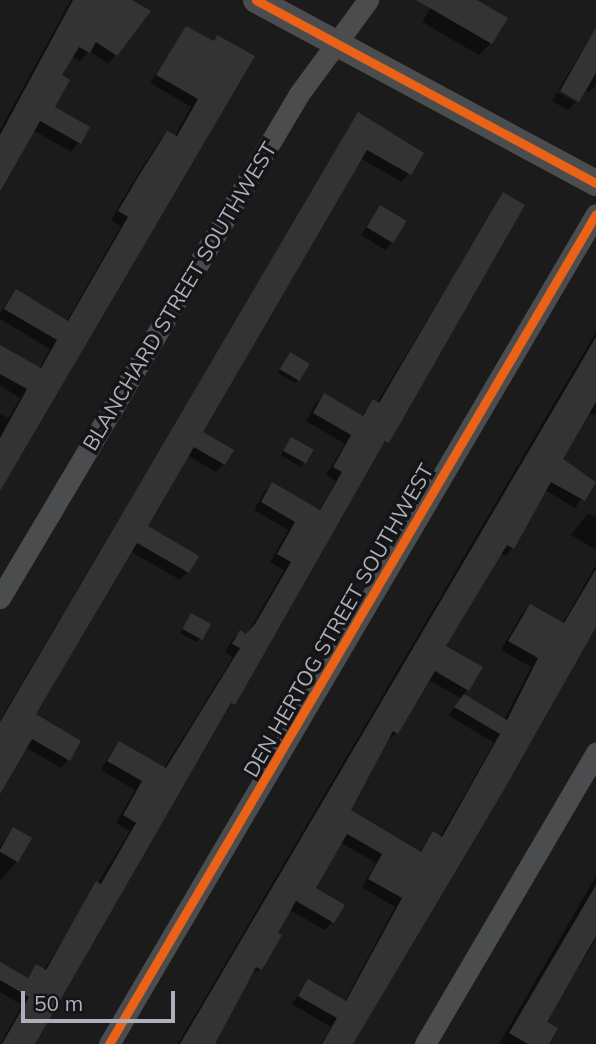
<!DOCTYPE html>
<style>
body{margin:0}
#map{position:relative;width:596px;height:1044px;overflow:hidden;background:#1b1b1b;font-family:Mulish,sans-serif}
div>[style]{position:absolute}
.shadow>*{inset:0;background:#0007;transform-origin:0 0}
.building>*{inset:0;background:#333;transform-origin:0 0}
.minor>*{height:21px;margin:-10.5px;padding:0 10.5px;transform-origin:10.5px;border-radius:10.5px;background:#4b4c4e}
.tertiary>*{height:26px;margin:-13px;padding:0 13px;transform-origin:13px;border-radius:13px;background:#4b4c4e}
.cycleway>*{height:9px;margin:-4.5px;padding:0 4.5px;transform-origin:4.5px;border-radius:4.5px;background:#ea6118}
span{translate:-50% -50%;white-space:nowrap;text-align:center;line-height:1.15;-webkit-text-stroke:7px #151517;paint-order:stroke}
.street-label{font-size:21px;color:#adb0bb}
.scale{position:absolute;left:21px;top:991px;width:154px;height:32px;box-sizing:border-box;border:4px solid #adb0bb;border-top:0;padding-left:9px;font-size:21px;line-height:24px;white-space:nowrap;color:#adb0bb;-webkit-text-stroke:5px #151517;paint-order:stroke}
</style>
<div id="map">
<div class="shadow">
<i style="clip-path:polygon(71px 0,128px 0,116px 55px,108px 63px,89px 51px,80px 61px,71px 56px,60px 76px,52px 107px,88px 128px,71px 152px,33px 130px,0 193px,0 130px)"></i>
<i style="clip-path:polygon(435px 0,473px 0,491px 43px,479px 55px,422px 22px)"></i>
<i style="clip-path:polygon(596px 27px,596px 85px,589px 92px,584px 90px,578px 99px,559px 89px)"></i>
<i style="clip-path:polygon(187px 28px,212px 42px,218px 37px,252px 57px,0 485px,0 414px,9px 418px,20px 398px,0 385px,0 347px,39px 369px,50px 349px,0 319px,0 313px,17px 291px,66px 322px,121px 226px,111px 220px,130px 187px,159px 141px,167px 133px,174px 137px,191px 107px,150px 83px)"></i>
<i style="clip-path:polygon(557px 92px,576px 102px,568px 110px,552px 101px)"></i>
<i style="clip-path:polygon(358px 115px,422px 154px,402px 182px,360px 158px,200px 433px,224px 464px,216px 472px,187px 455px,145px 527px,188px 572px,180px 580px,130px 551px,34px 715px,68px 760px,61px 768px,25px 747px,0 786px,0 720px)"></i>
<i style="clip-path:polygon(503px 195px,523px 206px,32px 1044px,0 1044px,22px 1005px,0 992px,0 964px,26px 979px,37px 966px,44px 970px,130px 831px,116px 823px,135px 790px,101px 770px,112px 751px,119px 743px,164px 768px,233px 657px,225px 652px,232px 640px,240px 632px,247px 634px,284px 570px,270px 562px,288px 530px,254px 510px,264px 492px,272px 484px,318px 511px,336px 481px,326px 475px,345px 444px,306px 421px,316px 403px,324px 396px,361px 417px,373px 401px,377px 403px)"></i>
<i style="clip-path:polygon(380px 207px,393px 242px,385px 250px,361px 235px)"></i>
<i style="clip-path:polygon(evenodd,596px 332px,596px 415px,587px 414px,560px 460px,595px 480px,575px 508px,545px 490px,513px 548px,505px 556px,500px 553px,444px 646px,468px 690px,462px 696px,504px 720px,531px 667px,501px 650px,522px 614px,530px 606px,562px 624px,596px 565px,596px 627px,351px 1044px,321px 1044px,331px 1027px,292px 1004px,308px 981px,344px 1002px,395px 907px,362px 887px,376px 863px,340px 842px,314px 889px,332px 922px,325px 930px,290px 910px,260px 969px,250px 975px,212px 1044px,178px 1044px,596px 332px,429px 680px,462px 699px,448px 715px,494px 743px,440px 837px,433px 833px,419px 853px,349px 810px,387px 740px,397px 733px,429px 680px)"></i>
<i style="clip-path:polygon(287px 358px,299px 380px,295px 383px,278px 373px)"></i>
<i style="left:291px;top:439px;width:23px;height:19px;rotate:31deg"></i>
<i style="clip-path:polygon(588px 513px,596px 517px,596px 550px,571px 535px)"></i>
<i style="clip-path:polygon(188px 618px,200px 638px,196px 642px,180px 633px)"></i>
<i style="clip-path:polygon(13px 829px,17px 861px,0 881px,0 846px)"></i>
<i style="clip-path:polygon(596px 876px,596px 939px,545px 1022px,545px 1044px,499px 1044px)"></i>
</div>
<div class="building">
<i style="clip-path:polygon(73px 0,132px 0,151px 11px,117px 56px,96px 42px,90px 53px,79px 47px,62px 75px,70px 80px,55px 107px,90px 127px,81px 144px,40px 121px,0 192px,0 135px)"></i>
<i style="clip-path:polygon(416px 0,477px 0,508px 18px,492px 44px)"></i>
<i style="clip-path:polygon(186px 26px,214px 41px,217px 35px,255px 56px,0 491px,0 438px,27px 389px,0 374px,0 345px,41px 368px,57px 340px,4px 309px,16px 289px,68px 321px,128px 217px,118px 211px,138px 177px,167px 131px,177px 136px,198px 99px,156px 75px)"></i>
<i style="clip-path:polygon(596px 27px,596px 73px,579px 102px,560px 91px)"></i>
<i style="clip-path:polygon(358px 112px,424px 153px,411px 175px,367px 150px,203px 432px,234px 450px,225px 465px,194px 447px,148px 526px,199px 556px,189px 573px,137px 543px,36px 714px,81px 741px,70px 761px,32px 739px,0 794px,0 722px)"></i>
<i style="clip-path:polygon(503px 192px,525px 205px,389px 443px,385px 441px,235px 705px,231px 703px,35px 1044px,2px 1044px,29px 997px,0 980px,0 962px,28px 978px,36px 964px,46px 970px,96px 881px,101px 884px,136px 823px,123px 815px,142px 781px,107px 761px,119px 741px,166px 768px,240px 648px,232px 644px,240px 630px,246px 634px,255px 624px,291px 562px,277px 554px,295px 522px,261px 502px,272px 482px,320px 510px,342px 472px,333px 467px,351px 435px,313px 413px,324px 393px,363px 416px,373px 399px,379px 403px)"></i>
<i style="left:380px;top:205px;width:31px;height:26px;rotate:31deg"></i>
<i style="clip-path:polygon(596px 337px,596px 402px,563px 459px,596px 482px,585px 501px,551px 482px,514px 549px,507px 545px,446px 646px,483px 667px,469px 691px,435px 671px,398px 734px,393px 731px,351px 810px,421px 852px,433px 831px,442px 837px,500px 734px,454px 707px,464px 694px,507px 720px,538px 658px,508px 641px,530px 604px,564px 623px,596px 569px,596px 627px,502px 793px,353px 1044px,322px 1044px,337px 1018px,298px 996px,308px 979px,346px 1001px,402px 898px,368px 879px,382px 854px,347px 834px,316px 888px,345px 905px,334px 923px,296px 901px,278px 933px,282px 935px,262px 970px,256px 967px,215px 1044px,180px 1044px)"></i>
<i style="left:290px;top:352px;width:23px;height:20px;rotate:31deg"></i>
<i style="left:291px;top:437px;width:26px;height:16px;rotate:29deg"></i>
<i style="left:191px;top:613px;width:23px;height:18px;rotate:29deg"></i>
<i style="left:13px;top:827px;width:22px;height:28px;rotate:30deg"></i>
<i style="clip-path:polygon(596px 885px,596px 936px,547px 1022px,558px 1028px,549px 1044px,528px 1044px,509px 1033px)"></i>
</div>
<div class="minor">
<i style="left:0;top:598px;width:586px;rotate:-59.32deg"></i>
<i style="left:299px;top:94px;width:117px;rotate:-53.7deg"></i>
<i style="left:109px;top:1044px;width:962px;rotate:-59.6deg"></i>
<i style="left:425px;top:1044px;width:338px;rotate:-59.6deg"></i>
</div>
<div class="tertiary">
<i style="left:256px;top:0;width:386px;rotate:28.3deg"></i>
</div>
<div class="cycleway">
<i style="left:256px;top:0;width:386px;rotate:28.3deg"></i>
<i style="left:109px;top:1044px;width:962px;rotate:-59.6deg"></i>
</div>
<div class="street-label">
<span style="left:179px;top:296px;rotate:-59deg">BLANCHARD STREET SOUTHWEST</span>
<span style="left:338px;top:620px;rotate:-60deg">DEN HERTOG STREET SOUTHWEST</span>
</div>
<div class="scale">50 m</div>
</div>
